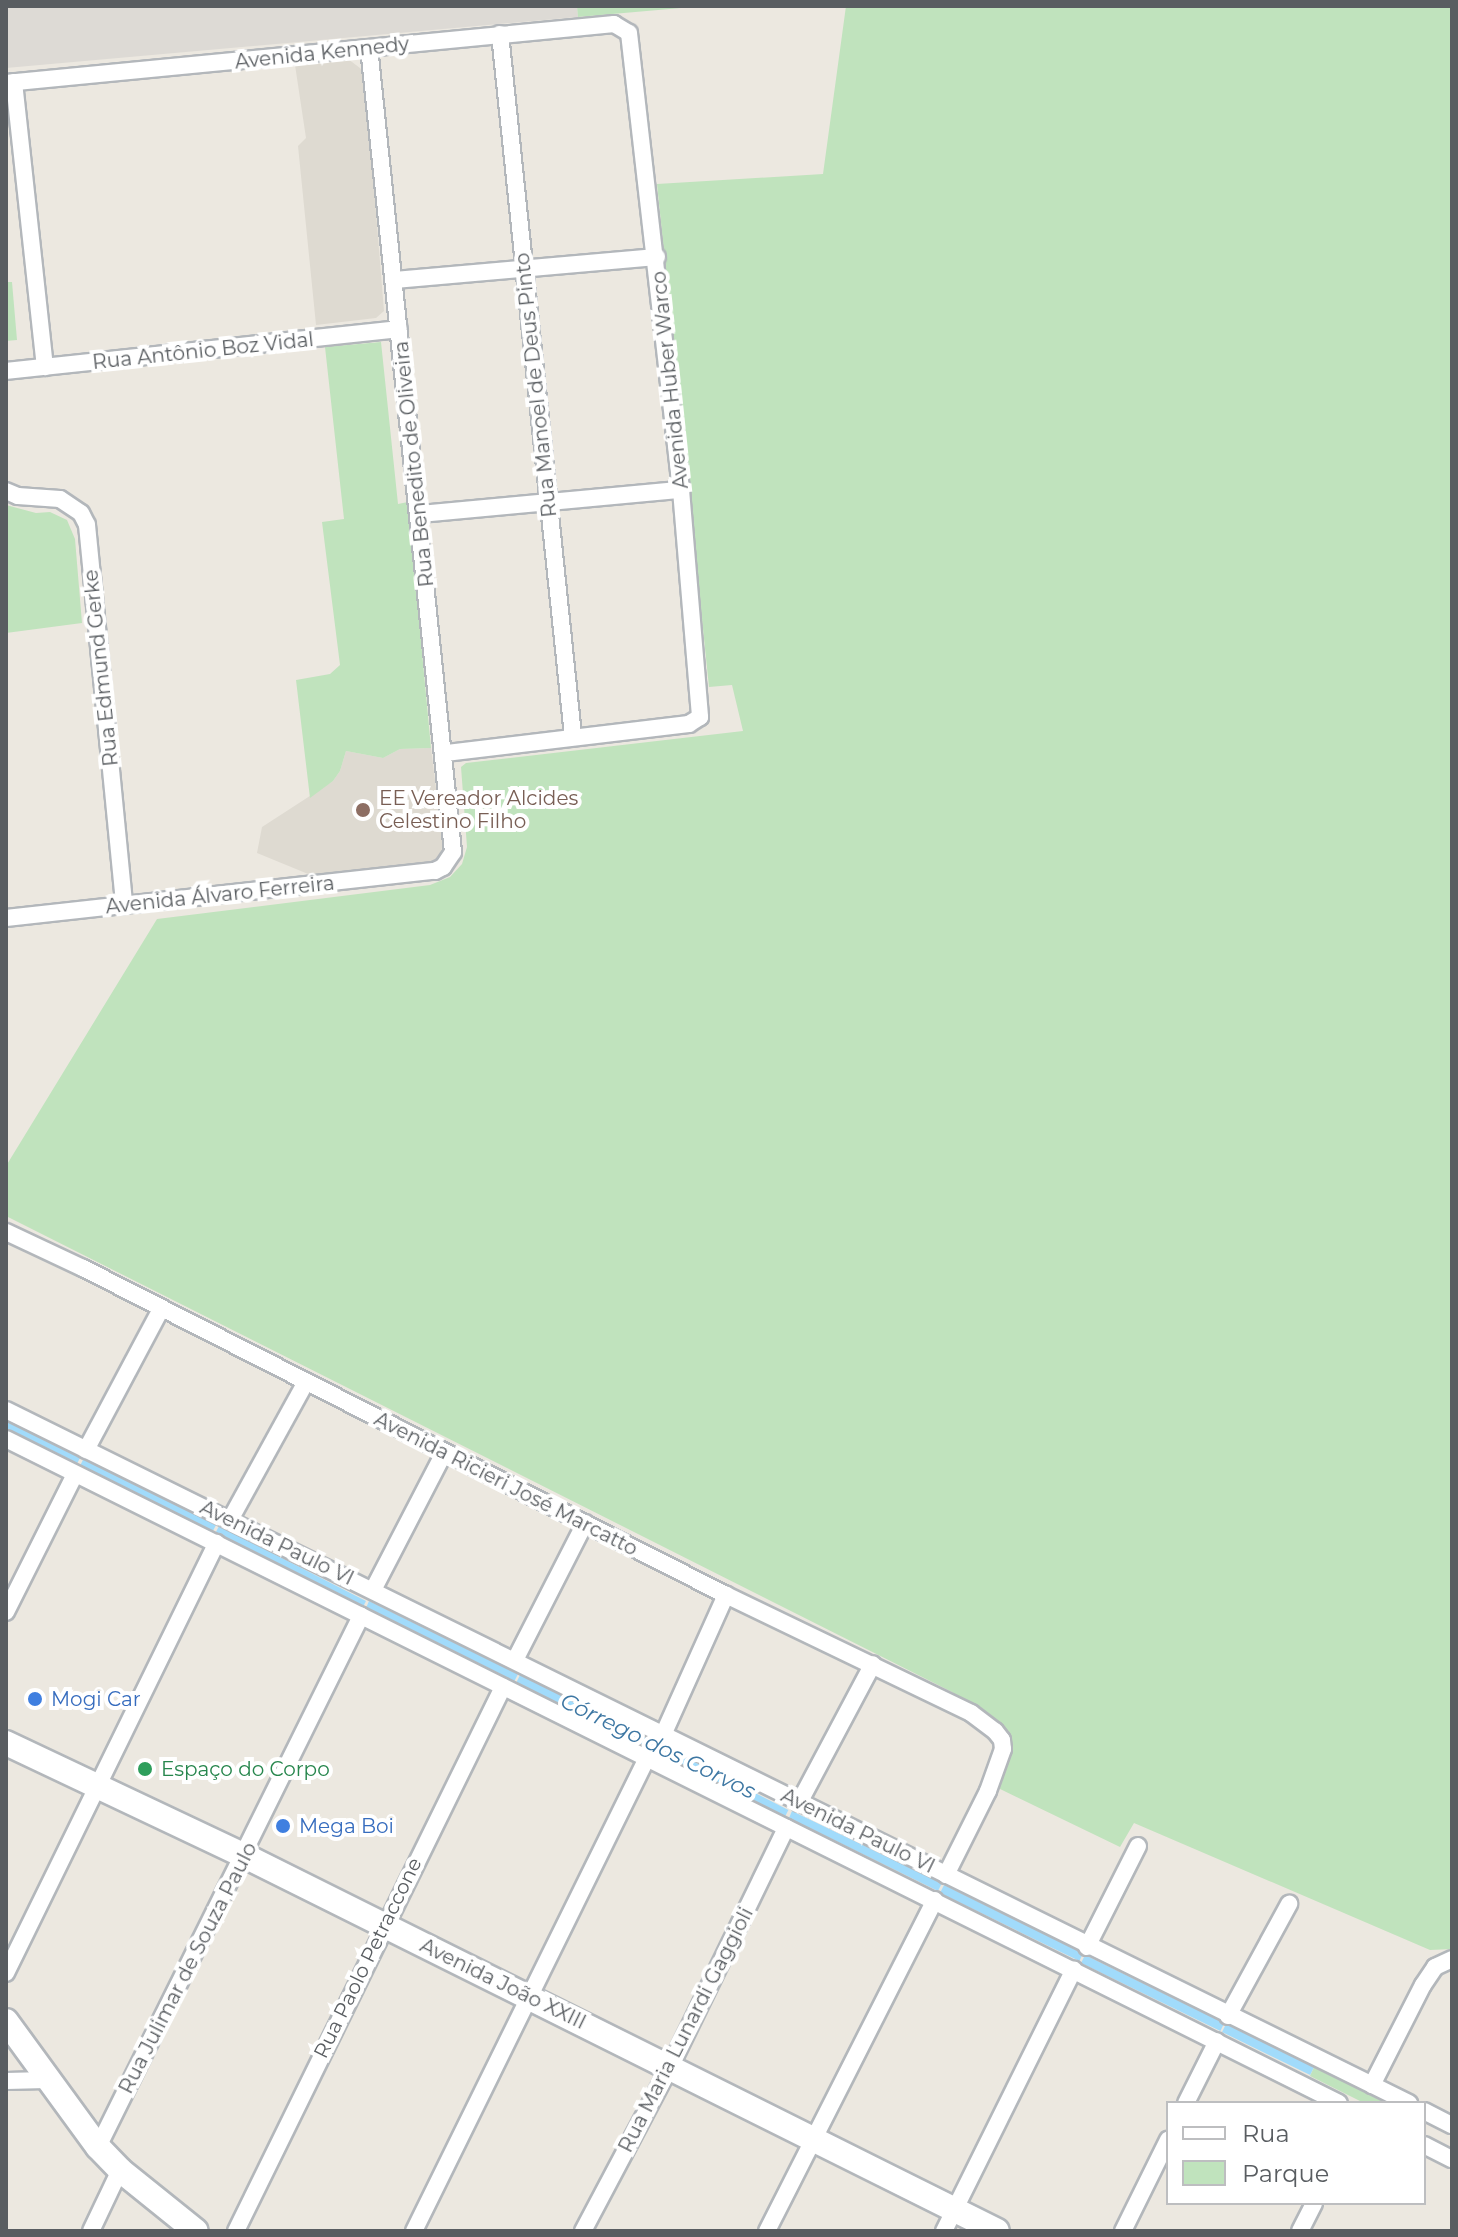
<!DOCTYPE html>
<meta charset="utf-8">
<style>
body{margin:0}
#map{position:relative;width:1458px;height:2237px;overflow:hidden;background:#ece8e0;font-family:Montserrat,sans-serif}
div>[style]{position:absolute}
.industrial>*{inset:0;background:#dddad5}
.education>*{inset:0;background:#dedad1}
.green>*{inset:0;background:#c0e3bd}
.water>*{inset:0;background:#a1dbfb;transform-origin:0 0}
.roads{filter:drop-shadow(2px 0 #b3b7bb) drop-shadow(-2px 0 #b3b7bb) drop-shadow(0 2px #b3b7bb) drop-shadow(0 -2px #b3b7bb)}
.street>*{height:16px;margin:-8px;padding:0 8px;transform-origin:8px;border-radius:8px;background:#fff}
.secondary>*{height:24px;margin:-12px;padding:0 12px;transform-origin:12px;border-radius:12px;background:#fff}
.dots>*{width:22px;height:22px;translate:-50% -50%;box-sizing:border-box;border:4px solid #fff;border-radius:50%}
span{translate:-50% -50%;white-space:nowrap;text-align:center;line-height:1.15;-webkit-text-stroke:8px #fff;paint-order:stroke}
.street-label{font-size:20px;color:#595d61}
.education-label{font-size:20px;color:#785e54}
.left{translate:0 -50%;text-align:left}
.shop-label{font-size:20px;color:#366cbe}
.leisure-label{font-size:20px;color:#27864d}
.water-label{font-size:22px;color:#3d77a3;font-style:italic}
.frame{position:absolute;inset:0;border:8px solid #595d61;pointer-events:none}
.legend{position:absolute;left:1166px;top:2101px;width:260px;height:104px;box-sizing:border-box;background:#fff;border:2px solid #bdbec0;margin:0;padding:10px 14px;list-style:none;font-size:24px;color:#595d61}
.legend li{display:flex;align-items:center;gap:16px;height:40px}
.legend b{width:40px;border:2px solid #bdbec0}
</style>
<div id="map">
<div class="industrial">
<i style="clip-path:polygon(6px 6px,577px 6px,578px 17px,6px 68px)"></i>
</div>
<div class="education">
<i style="clip-path:polygon(348px 59px,360px 68px,365px 77px,384px 311px,376px 318px,316px 325px,298px 146px,306px 138px,295px 65px)"></i>
<i style="clip-path:polygon(431px 748px,443px 845px,437px 861px,313px 876px,257px 853px,262px 827px,333px 781px,340px 771px,346px 751px,383px 758px,400px 749px)"></i>
</div>
<div class="green">
<i style="clip-path:polygon(577px 6px,704px 6px,578px 17px)"></i>
<i style="clip-path:polygon(846px 6px,1452px 6px,1452px 1949px,1430px 1950px,1134px 1823px,1120px 1847px,998px 1788px,1008px 1763px,1008px 1743px,996px 1725px,952px 1692px,6px 1216px,6px 1166px,157px 919px,430px 885px,450px 877px,462px 864px,467px 847px,461px 767px,466px 763px,743px 731px,732px 685px,709px 687px,657px 184px,823px 174px)"></i>
<i style="clip-path:polygon(6px 282px,12px 282px,17px 340px,6px 341px)"></i>
<i style="clip-path:polygon(381px 342px,398px 504px,408px 502px,431px 748px,400px 749px,383px 758px,346px 751px,340px 771px,333px 781px,310px 798px,296px 680px,330px 674px,340px 665px,322px 522px,344px 519px,325px 347px)"></i>
<i style="clip-path:polygon(6px 505px,36px 513px,50px 512px,67px 520px,75px 539px,82px 623px,6px 633px)"></i>
<i style="clip-path:polygon(1314px 2067px,1386px 2103px,1364px 2103px,1310px 2076px)"></i>
</div>
<div class="water">
<i style="left:6px;top:1418px;width:84px;height:11px;rotate:27deg"></i>
<i style="left:84px;top:1458px;width:148px;height:9px;rotate:27deg"></i>
<i style="left:219px;top:1526px;width:165px;height:9px;rotate:27deg"></i>
<i style="clip-path:polygon(369px 1601px,518px 1674px,514px 1682px,366px 1608px)"></i>
<i style="left:520px;top:1675px;width:155px;height:9px;rotate:26deg"></i>
<i style="left:661px;top:1745px;width:143px;height:9px;rotate:27deg"></i>
<i style="clip-path:polygon(792px 1811px,942px 1883px,938px 1891px,789px 1818px)"></i>
<i style="left:944px;top:1885px;width:155px;height:9px;rotate:26deg"></i>
<i style="left:1085px;top:1955px;width:155px;height:9px;rotate:26deg"></i>
<i style="left:1226px;top:2024px;width:98px;height:9px;rotate:26deg"></i>
</div>
<div class="roads">
<div class="street">
<i style="left:500px;top:34px;width:706px;rotate:84.06deg"></i>
<i style="left:14px;top:82px;width:287px;rotate:83.8deg"></i>
<i style="left:6px;top:83px;width:611px;rotate:-5.54deg"></i>
<i style="left:614px;top:24px;width:17px;rotate:31deg"></i>
<i style="left:629px;top:33px;width:460px;rotate:83.5deg"></i>
<i style="left:681px;top:490px;width:228px;rotate:85.2deg"></i>
<i style="left:700px;top:717px;width:13px;rotate:148deg"></i>
<i style="left:689px;top:724px;width:246px;rotate:173.2deg"></i>
<i style="left:394px;top:280px;width:264px;rotate:-5deg"></i>
<i style="left:6px;top:371px;width:395px;rotate:-6.1deg"></i>
<i style="left:6px;top:491px;width:13px;rotate:23deg"></i>
<i style="left:18px;top:496px;width:42px;rotate:4.1deg"></i>
<i style="left:60px;top:499px;width:25px;rotate:34deg"></i>
<i style="left:81px;top:513px;width:13px;rotate:63deg"></i>
<i style="left:87px;top:525px;width:382px;rotate:84.4deg"></i>
<i style="left:420px;top:514px;width:262px;rotate:-5.3deg"></i>
<i style="left:6px;top:918px;width:432px;rotate:-6.3deg"></i>
<i style="left:435px;top:871px;width:9px;rotate:-27deg"></i>
<i style="left:443px;top:867px;width:18px;rotate:-56deg"></i>
<i style="left:453px;top:852px;width:808px;rotate:-95.96deg"></i>
<i style="left:6px;top:1232px;width:85px;rotate:25.1deg"></i>
<i style="left:83px;top:1268px;width:721px;rotate:26.96deg"></i>
<i style="left:726px;top:1595px;width:272px;rotate:25.7deg"></i>
<i style="left:971px;top:1713px;width:30px;rotate:37deg"></i>
<i style="left:995px;top:1731px;width:11px;rotate:52deg"></i>
<i style="left:1002px;top:1740px;width:9px;rotate:84deg"></i>
<i style="left:1003px;top:1749px;width:45px;rotate:109.7deg"></i>
<i style="left:988px;top:1791px;width:94px;rotate:116.6deg"></i>
<i style="left:6px;top:1410px;width:1565px;rotate:26.29deg"></i>
<i style="left:6px;top:1439px;width:1489px;rotate:26.48deg"></i>
<i style="left:86px;top:1450px;width:160px;rotate:-62deg"></i>
<i style="left:230px;top:1520px;width:158px;rotate:-61.2deg"></i>
<i style="left:373px;top:1590px;width:154px;rotate:-62.6deg"></i>
<i style="left:6px;top:1612px;width:154px;rotate:-63.4deg"></i>
<i style="left:515px;top:1660px;width:154px;rotate:-62.9deg"></i>
<i style="left:663px;top:1735px;width:154px;rotate:-65.8deg"></i>
<i style="left:799px;top:1803px;width:157px;rotate:-62deg"></i>
<i style="left:1087px;top:1947px;width:113px;rotate:-63.2deg"></i>
<i style="left:6px;top:1973px;width:479px;rotate:-63.9deg"></i>
<i style="left:1228px;top:2016px;width:128px;rotate:-61.4deg"></i>
<i style="left:6px;top:2081px;width:40px;rotate:-1.4deg"></i>
<i style="left:1372px;top:2085px;width:112px;rotate:-63deg"></i>
<i style="left:1423px;top:1985px;width:22px;rotate:-56deg"></i>
<i style="left:1435px;top:1967px;width:19px;rotate:-25deg"></i>
<i style="left:1186px;top:2103px;width:69px;rotate:-63.4deg"></i>
<i style="left:1424px;top:2111px;width:31px;rotate:27deg"></i>
<i style="left:1424px;top:2145px;width:31px;rotate:27deg"></i>
<i style="left:98px;top:2147px;width:593px;rotate:-63.65deg"></i>
<i style="left:91px;top:2231px;width:68px;rotate:-64.6deg"></i>
<i style="left:236px;top:2231px;width:606px;rotate:-63.86deg"></i>
<i style="left:414px;top:2231px;width:527px;rotate:-63.78deg"></i>
<i style="left:583px;top:2231px;width:186px;rotate:-62.1deg"></i>
<i style="left:670px;top:2067px;width:266px;rotate:-64.1deg"></i>
<i style="left:767px;top:2231px;width:371px;rotate:-63.1deg"></i>
<i style="left:944px;top:2231px;width:292px;rotate:-63.6deg"></i>
<i style="left:1123px;top:2231px;width:102px;rotate:-63.7deg"></i>
<i style="left:1300px;top:2231px;width:31px;rotate:-63deg"></i>
</div>
<div class="secondary">
<i style="left:6px;top:1743px;width:264px;rotate:25.3deg"></i>
<i style="left:245px;top:1856px;width:840px;rotate:26.5deg"></i>
<i style="left:6px;top:2021px;width:156px;rotate:53.9deg"></i>
<i style="left:98px;top:2147px;width:32px;rotate:46deg"></i>
<i style="left:120px;top:2170px;width:97px;rotate:38.8deg"></i>
</div>
</div>
<div class="dots">
<i style="left:363px;top:810px;background:#8d6e63"></i>
<i style="left:35px;top:1699px;background:#3f7fe0"></i>
<i style="left:145px;top:1769px;background:#2e9e5b"></i>
<i style="left:283px;top:1826px;background:#3f7fe0"></i>
</div>
<div class="street-label">
<span style="left:322px;top:53px;rotate:-6deg">Avenida Kennedy</span>
<span style="left:203px;top:351px;rotate:-6deg">Rua Antônio Boz Vidal</span>
<span style="left:670px;top:380px;rotate:-96deg">Avenida Huber Warco</span>
<span style="left:536px;top:385px;rotate:-96deg">Rua Manoel de Deus Pinto</span>
<span style="left:414px;top:464px;rotate:-96deg">Rua Benedito de Oliveira</span>
<span style="left:101px;top:668px;rotate:-96deg">Rua Edmund Gerke</span>
<span style="left:220px;top:895px;rotate:-6deg">Avenida Álvaro Ferreira</span>
<span style="left:506px;top:1484px;rotate:27deg">Avenida Ricieri José Marcatto</span>
<span style="left:277px;top:1543px;rotate:26deg">Avenida Paulo VI</span>
<span style="left:858px;top:1831px;rotate:26deg">Avenida Paulo VI</span>
<span style="left:368px;top:1958px;rotate:-64deg">Rua Paolo Petraccone</span>
<span style="left:188px;top:1968px;rotate:-63deg">Rua Julimar de Souza Paulo</span>
<span style="left:503px;top:1984px;rotate:26deg">Avenida João XXIII</span>
<span style="left:686px;top:2030px;rotate:-63deg">Rua Maria Lunardi Gaggioli</span>
</div>
<div class="education-label">
<span class="left" style="left:379px;top:810px">EE Vereador Alcides<br>Celestino Filho</span>
</div>
<div class="shop-label">
<span class="left" style="left:51px;top:1699px">Mogi Car</span>
<span class="left" style="left:299px;top:1826px">Mega Boi</span>
</div>
<div class="leisure-label">
<span class="left" style="left:161px;top:1769px">Espaço do Corpo</span>
</div>
<div class="water-label">
<span style="left:658px;top:1746px;rotate:26deg">Córrego dos Corvos</span>
</div>
<div class="frame"></div>
<ul class="legend">
<li><b style="height:10px;background:#fff"></b>Rua</li>
<li><b style="height:22px;background:#c0e3bd"></b>Parque</li>
</ul>
</div>
